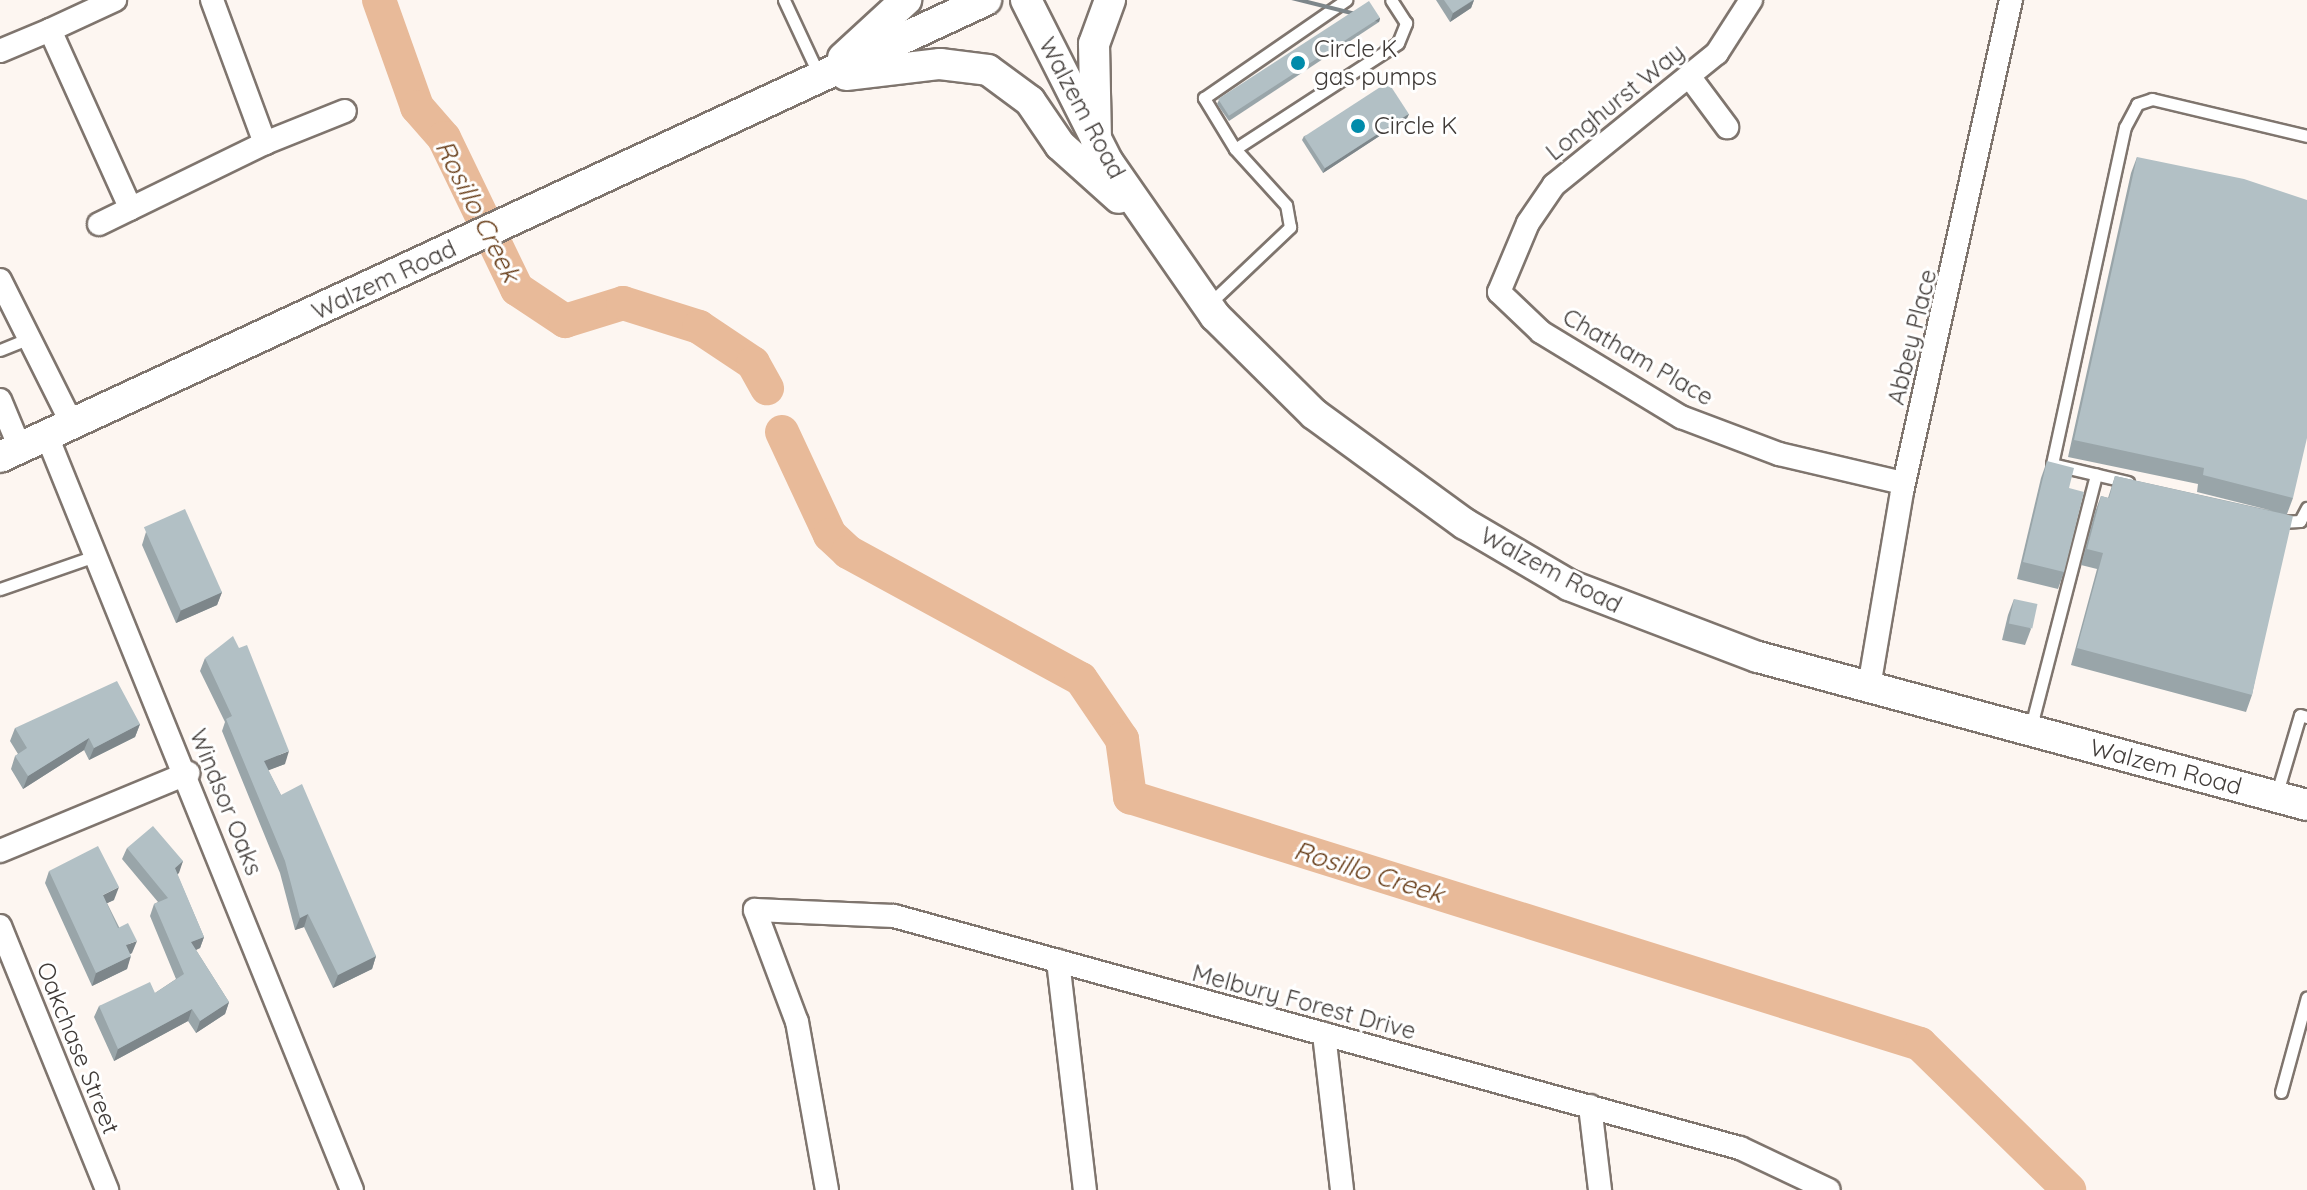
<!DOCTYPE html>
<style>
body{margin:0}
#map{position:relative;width:2307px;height:1190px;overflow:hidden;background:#fdf6f1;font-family:Quicksand,sans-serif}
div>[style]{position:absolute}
.river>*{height:34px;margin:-17px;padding:0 17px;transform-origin:17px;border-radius:17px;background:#e8ba99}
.roads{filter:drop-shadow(2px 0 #7f756e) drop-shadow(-2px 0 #7f756e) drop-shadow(0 2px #7f756e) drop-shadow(0 -2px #7f756e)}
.lane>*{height:11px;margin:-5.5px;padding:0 5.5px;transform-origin:5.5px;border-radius:5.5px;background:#fff}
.street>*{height:22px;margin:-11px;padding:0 11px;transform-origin:11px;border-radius:11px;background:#fff}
.secondary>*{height:30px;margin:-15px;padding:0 15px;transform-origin:15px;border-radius:15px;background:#fff}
.wall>*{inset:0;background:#99a5a9}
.shaded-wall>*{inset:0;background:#7d868a;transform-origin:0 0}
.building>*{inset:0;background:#b2c0c5;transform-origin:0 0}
.dots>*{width:22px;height:22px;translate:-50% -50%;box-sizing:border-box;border:4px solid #fff;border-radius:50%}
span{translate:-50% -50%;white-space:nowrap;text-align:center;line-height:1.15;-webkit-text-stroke:6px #fff;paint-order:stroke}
.poi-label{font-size:24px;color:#403b38}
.left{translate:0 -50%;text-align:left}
.street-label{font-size:24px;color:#403b38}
.water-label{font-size:26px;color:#663b16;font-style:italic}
</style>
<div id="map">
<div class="river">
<i style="left:379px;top:0;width:114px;rotate:70.4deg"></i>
<i style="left:417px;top:107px;width:41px;rotate:48.9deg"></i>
<i style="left:444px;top:138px;width:168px;rotate:64.2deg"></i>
<i style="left:517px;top:289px;width:58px;rotate:33.7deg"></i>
<i style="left:565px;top:321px;width:61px;rotate:-17.2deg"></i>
<i style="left:623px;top:303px;width:80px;rotate:17.5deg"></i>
<i style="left:699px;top:327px;width:65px;rotate:33.7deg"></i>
<i style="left:753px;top:363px;width:29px;rotate:61deg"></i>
<i style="left:782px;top:432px;width:114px;rotate:65deg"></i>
<i style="left:830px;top:535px;width:25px;rotate:43deg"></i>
<i style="left:848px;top:552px;width:265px;rotate:28.6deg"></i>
<i style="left:1081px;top:679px;width:73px;rotate:55.7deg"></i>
<i style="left:1122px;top:739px;width:59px;rotate:82.1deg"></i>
<i style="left:1130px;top:797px;width:828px;rotate:17.36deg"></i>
<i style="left:1920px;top:1044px;width:209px;rotate:44.4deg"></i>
</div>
<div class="roads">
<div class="lane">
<i style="left:784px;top:0;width:83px;rotate:65deg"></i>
<i style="left:1235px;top:149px;width:194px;rotate:-33deg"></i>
<i style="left:1398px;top:43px;width:22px;rotate:-68deg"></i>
<i style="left:1406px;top:23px;width:27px;rotate:-123deg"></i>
<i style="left:1209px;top:304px;width:112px;rotate:-43.5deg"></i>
<i style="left:1290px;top:227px;width:22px;rotate:-100deg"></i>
<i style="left:1286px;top:205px;width:76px;rotate:-132.3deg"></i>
<i style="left:1235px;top:149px;width:60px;rotate:-121.3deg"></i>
<i style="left:1204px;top:98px;width:173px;rotate:-34.6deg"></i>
<i style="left:0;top:350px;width:31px;rotate:-22deg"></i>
<i style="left:2128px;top:482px;width:78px;rotate:-166.7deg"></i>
<i style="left:2052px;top:464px;width:345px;rotate:-77.8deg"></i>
<i style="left:2125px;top:127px;width:26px;rotate:-62deg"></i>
<i style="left:2137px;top:104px;width:16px;rotate:-18deg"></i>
<i style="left:2152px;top:99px;width:159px;rotate:13.4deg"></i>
<i style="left:2280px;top:522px;width:20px;rotate:-3deg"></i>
<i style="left:2300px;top:521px;width:15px;rotate:-62deg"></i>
<i style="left:0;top:589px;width:101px;rotate:-19.2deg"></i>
<i style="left:2030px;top:730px;width:264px;rotate:-75.5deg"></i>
<i style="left:2276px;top:796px;width:84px;rotate:-73.5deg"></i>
<i style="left:2300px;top:715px;width:7px;rotate:16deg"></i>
<i style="left:2281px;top:1092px;width:98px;rotate:-74.7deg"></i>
</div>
<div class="street">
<i style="left:212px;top:0;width:153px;rotate:69.7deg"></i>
<i style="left:265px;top:143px;width:86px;rotate:-21.8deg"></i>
<i style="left:1751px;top:0;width:63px;rotate:122.7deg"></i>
<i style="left:1717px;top:53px;width:210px;rotate:141deg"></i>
<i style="left:1554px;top:185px;width:46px;rotate:124.4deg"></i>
<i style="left:1528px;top:223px;width:75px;rotate:112.8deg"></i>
<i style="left:1499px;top:292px;width:58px;rotate:43.6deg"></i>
<i style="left:1541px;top:332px;width:164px;rotate:31.3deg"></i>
<i style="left:1681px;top:417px;width:105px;rotate:20.7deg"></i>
<i style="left:1779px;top:454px;width:127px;rotate:13.2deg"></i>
<i style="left:50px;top:30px;width:72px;rotate:-24.8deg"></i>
<i style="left:0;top:51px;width:54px;rotate:-22.8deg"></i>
<i style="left:50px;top:30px;width:196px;rotate:65.7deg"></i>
<i style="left:1689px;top:76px;width:64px;rotate:53.3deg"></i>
<i style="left:99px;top:224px;width:185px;rotate:-26deg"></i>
<i style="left:0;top:280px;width:161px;rotate:63.4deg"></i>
<i style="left:0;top:400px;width:52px;rotate:67.4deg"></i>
<i style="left:47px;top:436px;width:813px;rotate:67.98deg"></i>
<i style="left:1869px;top:687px;width:198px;rotate:-80.4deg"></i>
<i style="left:1902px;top:492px;width:504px;rotate:-77.51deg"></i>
<i style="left:0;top:851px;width:204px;rotate:-22.5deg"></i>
<i style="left:0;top:926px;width:285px;rotate:67.9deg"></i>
<i style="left:1058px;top:961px;width:231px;rotate:83.3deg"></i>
<i style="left:1324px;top:1034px;width:157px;rotate:83.4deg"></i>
<i style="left:1590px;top:1106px;width:85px;rotate:83.2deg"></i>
<i style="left:827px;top:1190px;width:171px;rotate:-100.1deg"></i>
<i style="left:797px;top:1022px;width:120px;rotate:-110.6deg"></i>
<i style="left:755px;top:910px;width:139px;rotate:2.5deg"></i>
<i style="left:894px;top:916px;width:877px;rotate:15.34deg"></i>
<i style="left:1740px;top:1148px;width:98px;rotate:25.3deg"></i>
</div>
<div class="secondary">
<i style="left:1026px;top:0;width:182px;rotate:63.2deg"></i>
<i style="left:1108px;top:162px;width:188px;rotate:55.2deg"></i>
<i style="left:1215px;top:316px;width:139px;rotate:44.7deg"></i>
<i style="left:1314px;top:414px;width:187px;rotate:36.1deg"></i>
<i style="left:1465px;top:524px;width:121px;rotate:30.4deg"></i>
<i style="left:1569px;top:585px;width:202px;rotate:20.9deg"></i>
<i style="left:1758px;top:657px;width:569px;rotate:15.09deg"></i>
<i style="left:843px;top:58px;width:86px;rotate:-42.6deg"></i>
<i style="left:846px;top:75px;width:95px;rotate:-6.7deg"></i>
<i style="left:940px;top:64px;width:48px;rotate:7.1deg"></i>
<i style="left:988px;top:70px;width:52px;rotate:36.4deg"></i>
<i style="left:1030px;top:101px;width:53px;rotate:55.7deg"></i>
<i style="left:1060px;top:145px;width:79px;rotate:41.9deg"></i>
<i style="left:1096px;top:140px;width:96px;rotate:-91.2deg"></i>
<i style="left:1094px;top:44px;width:47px;rotate:-70deg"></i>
<i style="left:0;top:457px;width:1087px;rotate:-24.87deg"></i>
</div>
</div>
<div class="wall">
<i style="clip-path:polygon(1436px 0,1474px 0,1471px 8px,1450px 22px)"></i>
<i style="clip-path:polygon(1380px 18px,1379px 22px,1229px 121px,1217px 104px,1219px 100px)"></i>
<i style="clip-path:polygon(1409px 114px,1407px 118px,1323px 173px,1302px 140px,1304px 136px)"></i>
<i style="clip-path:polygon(2137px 157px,2293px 498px,2287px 514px,2252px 695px,2246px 712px,2071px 665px,2097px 569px,2081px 565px,2095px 512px,2101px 496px,2108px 498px,2115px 476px,2273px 511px,2197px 492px,2198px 484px,2068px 457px,2131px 173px)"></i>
<i style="clip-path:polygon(2047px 461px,2069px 488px,2064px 572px,2058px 589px,2017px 579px,2041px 478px)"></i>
<i style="clip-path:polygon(146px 532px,222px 592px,217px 605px,176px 623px,142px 545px)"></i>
<i style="clip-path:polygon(2014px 599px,2031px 629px,2025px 645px,2002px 640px,2008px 615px)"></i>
<i style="clip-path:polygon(205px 658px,285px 764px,268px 770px,281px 795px,376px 956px,372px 969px,333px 988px,304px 927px,295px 930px,280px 873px,222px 731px,225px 722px,200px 671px)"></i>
<i style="clip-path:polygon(140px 724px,135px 737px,89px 760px,84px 750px,23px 789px,11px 769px,15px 756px,18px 754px,10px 741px,15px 728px)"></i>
<i style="clip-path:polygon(127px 848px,183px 861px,177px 874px,204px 937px,200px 948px,196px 950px,229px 1002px,225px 1014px,196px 1033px,188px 1021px,114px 1061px,94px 1017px,99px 1006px,155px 993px,176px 979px,150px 916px,154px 904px,158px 902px,122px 859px)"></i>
<i style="clip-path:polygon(49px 871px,114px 900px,107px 903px,132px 953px,130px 954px,127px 969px,92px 986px,45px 883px)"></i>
</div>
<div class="shaded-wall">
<i style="clip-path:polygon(1474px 0,1471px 8px,1450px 22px,1453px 13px)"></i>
<i style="left:1380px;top:18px;width:4px;height:180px;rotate:104deg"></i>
<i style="clip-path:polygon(1409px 114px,1407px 118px,1323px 173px,1325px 168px)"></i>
<i style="clip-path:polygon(222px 592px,217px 605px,176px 623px,181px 610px)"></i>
<i style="clip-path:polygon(140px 724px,135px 737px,89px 760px,94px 748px)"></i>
<i style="clip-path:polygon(89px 738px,84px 750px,23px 789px,28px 776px)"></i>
<i style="clip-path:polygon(289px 751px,285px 764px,259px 774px,264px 761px)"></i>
<i style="clip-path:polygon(183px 861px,179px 873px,171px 880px,175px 868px)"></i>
<i style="clip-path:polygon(119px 887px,114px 900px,99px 907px,103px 895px)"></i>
<i style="clip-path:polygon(308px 914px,304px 927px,295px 930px,300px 918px)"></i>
<i style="clip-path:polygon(204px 937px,200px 948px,187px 954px,191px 942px)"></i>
<i style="clip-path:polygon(137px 941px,132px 953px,122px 958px,126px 945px)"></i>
<i style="clip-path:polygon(131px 956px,127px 969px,92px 986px,96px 973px)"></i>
<i style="clip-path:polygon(376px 956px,372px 969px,333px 988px,338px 975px)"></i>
<i style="clip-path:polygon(229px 1002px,225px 1014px,196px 1033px,200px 1021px)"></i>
<i style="clip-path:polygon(192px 1009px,188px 1021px,114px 1061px,118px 1049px)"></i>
</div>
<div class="building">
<i style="clip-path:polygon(1444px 0,1473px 0,1453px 13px)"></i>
<i style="left:1369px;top:1px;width:20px;height:180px;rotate:57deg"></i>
<i style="left:1388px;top:82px;width:38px;height:100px;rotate:57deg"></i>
<i style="clip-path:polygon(2137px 157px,2244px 179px,2307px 200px,2307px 438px,2293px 498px,2203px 475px,2204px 468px,2074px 440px)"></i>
<i style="clip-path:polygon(2047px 461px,2074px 468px,2069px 488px,2084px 492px,2064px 572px,2023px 562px)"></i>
<i style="clip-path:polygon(2115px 476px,2293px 516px,2252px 695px,2077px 648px,2103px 553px,2087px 549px,2101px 496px,2109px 498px)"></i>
<i style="left:185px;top:509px;width:91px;height:45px;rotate:66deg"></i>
<i style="left:2014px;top:599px;width:24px;height:25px;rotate:12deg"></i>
<i style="clip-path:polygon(233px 636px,239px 648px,247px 645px,289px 751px,264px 761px,281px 795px,302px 784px,376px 956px,338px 975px,308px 914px,300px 918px,285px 861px,226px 719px,232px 716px,205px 658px)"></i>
<i style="clip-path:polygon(117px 681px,140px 724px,94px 748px,89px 738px,28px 776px,15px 756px,27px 748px,15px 728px)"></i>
<i style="clip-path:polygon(153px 826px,183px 861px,175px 868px,204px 937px,191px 942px,229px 1002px,200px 1021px,192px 1009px,118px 1049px,99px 1006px,150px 982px,155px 993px,184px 974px,154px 904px,168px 898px,127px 848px)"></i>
<i style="clip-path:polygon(98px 846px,119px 887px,103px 895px,118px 928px,128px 923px,137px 941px,126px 945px,131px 956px,96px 973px,49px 871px)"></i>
</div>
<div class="dots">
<i style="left:1298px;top:63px;background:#008baa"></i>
<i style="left:1358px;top:126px;background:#008baa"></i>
</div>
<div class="poi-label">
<span class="left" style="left:1314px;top:63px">Circle K<br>gas pumps</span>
<span class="left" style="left:1374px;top:126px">Circle K</span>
</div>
<div class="street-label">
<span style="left:1615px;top:102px;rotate:-39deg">Longhurst Way</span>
<span style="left:1082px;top:108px;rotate:62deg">Walzem Road</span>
<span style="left:384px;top:280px;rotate:-25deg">Walzem Road</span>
<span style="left:1912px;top:337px;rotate:-76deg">Abbey Place</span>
<span style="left:1638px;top:357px;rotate:30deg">Chatham Place</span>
<span style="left:1551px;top:570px;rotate:28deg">Walzem Road</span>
<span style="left:2166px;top:767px;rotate:15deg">Walzem Road</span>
<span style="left:226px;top:802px;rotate:68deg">Windsor Oaks</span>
<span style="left:1304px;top:1002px;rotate:15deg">Melbury Forest Drive</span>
<span style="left:78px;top:1048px;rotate:68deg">Oakchase Street</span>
</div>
<div class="water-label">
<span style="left:478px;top:211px;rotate:63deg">Rosillo Creek</span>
<span style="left:1369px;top:872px;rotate:17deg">Rosillo Creek</span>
</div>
</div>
